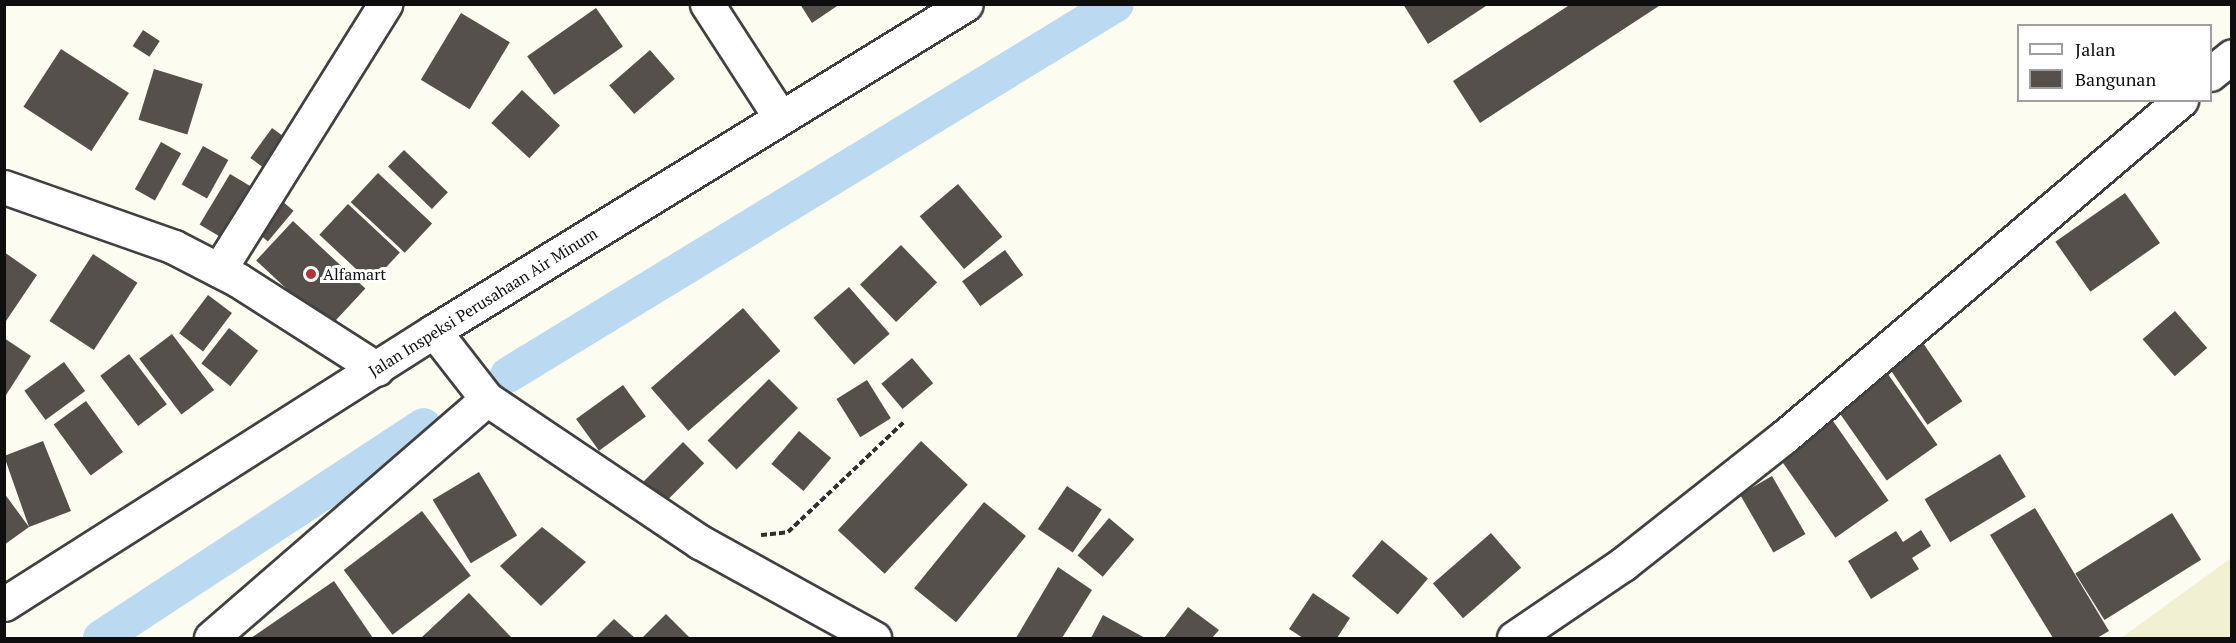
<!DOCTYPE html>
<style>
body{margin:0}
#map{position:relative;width:2236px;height:643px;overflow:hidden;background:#fdfcf1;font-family:"PT Serif",serif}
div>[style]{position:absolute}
.farmland>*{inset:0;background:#f1f0d3}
.canal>*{height:36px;margin:-18px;padding:0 18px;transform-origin:18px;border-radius:18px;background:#bbd9f0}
.building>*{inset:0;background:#56504c;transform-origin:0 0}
.path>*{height:4px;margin-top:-2px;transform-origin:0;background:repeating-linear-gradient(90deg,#303030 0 6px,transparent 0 9px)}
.roads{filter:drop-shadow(2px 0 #414141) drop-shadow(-2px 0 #414141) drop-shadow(0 2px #414141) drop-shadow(0 -2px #414141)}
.minor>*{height:33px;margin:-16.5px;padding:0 16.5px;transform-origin:16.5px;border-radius:16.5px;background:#fff}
.dots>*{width:16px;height:16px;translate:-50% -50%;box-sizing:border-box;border:3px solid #fff;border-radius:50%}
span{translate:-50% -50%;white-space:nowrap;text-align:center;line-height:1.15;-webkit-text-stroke:6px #fff;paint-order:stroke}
.poi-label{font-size:16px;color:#0e0e0e}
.left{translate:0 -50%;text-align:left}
.street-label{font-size:16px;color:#0e0e0e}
.frame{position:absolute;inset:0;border:6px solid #0e0e0e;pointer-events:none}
.legend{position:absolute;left:2017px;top:24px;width:195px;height:78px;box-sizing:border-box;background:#fff;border:2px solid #9f9f9f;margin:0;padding:8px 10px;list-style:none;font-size:18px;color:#0e0e0e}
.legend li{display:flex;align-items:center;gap:12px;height:30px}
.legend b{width:30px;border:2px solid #9f9f9f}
</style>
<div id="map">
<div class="farmland">
<i style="clip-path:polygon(2231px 558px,2231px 638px,2121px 638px)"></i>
</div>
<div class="canal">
<i style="left:508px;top:375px;width:712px;rotate:-31.39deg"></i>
<i style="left:101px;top:638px;width:386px;rotate:-33.3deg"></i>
</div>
<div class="building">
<i style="clip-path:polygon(800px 4px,840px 4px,812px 23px)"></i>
<i style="clip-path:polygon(1403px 4px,1489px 4px,1428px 44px)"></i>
<i style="clip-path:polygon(1571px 4px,1662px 4px,1480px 123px,1453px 81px)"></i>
<i style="left:596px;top:8px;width:47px;height:84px;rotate:55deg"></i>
<i style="left:461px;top:13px;width:57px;height:78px;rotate:31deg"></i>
<i style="left:143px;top:30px;width:20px;height:19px;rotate:33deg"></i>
<i style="left:61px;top:49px;width:81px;height:69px;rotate:33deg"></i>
<i style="left:650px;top:50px;width:38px;height:54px;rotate:49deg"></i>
<i style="left:154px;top:69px;width:51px;height:53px;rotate:17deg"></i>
<i style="left:522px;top:90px;width:52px;height:45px;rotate:43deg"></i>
<i style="left:272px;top:128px;width:34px;height:37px;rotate:36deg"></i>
<i style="left:161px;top:142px;width:23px;height:54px;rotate:29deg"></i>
<i style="left:203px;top:146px;width:29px;height:44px;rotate:29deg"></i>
<i style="left:404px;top:150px;width:61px;height:23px;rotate:44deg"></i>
<i style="left:378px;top:173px;width:74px;height:40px;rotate:43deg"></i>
<i style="left:230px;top:174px;width:35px;height:59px;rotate:31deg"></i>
<i style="left:958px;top:184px;width:69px;height:50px;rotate:50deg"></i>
<i style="left:2125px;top:193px;width:61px;height:85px;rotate:55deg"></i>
<i style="left:276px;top:196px;width:23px;height:40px;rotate:40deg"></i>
<i style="left:348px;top:204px;width:71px;height:42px;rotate:43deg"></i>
<i style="left:293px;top:221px;width:99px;height:54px;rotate:43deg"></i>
<i style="left:901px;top:245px;width:52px;height:57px;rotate:46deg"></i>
<i style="left:1005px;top:250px;width:31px;height:53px;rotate:54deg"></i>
<i style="clip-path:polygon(4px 252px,37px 275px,6px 321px,4px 320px)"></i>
<i style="left:93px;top:254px;width:53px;height:80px;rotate:33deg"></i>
<i style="left:849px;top:287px;width:62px;height:47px;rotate:49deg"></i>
<i style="left:208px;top:295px;width:30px;height:48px;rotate:37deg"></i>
<i style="left:743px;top:308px;width:57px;height:122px;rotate:49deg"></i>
<i style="left:2175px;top:311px;width:49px;height:43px;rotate:49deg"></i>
<i style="left:229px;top:328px;width:37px;height:45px;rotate:38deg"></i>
<i style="left:172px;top:334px;width:70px;height:41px;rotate:53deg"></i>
<i style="left:1917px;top:334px;width:81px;height:42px;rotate:56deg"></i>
<i style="clip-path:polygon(4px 338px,31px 356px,6px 395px,4px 394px)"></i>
<i style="left:129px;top:354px;width:63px;height:36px;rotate:53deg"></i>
<i style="left:912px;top:358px;width:33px;height:40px;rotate:50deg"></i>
<i style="left:64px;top:362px;width:36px;height:49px;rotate:54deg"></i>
<i style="left:1883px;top:367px;width:95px;height:62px;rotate:55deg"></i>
<i style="left:769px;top:379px;width:41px;height:87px;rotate:45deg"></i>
<i style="left:867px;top:380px;width:45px;height:36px;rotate:58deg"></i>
<i style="left:623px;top:385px;width:39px;height:58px;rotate:54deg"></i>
<i style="left:86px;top:401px;width:63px;height:40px;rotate:54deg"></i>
<i style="left:1833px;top:421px;width:97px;height:65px;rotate:55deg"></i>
<i style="left:799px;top:431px;width:42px;height:43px;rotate:40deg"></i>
<i style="clip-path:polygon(43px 441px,71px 511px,29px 527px,4px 545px,4px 493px,29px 527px,4px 456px)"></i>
<i style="left:921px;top:441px;width:64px;height:122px;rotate:43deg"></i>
<i style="left:683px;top:442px;width:30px;height:60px;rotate:45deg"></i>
<i style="left:2000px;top:454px;width:50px;height:88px;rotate:59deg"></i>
<i style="left:479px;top:472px;width:74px;height:54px;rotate:59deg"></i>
<i style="left:1772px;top:476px;width:67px;height:37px;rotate:60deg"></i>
<i style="left:1067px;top:486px;width:42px;height:52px;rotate:34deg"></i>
<i style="left:984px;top:502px;width:54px;height:111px;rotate:39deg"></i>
<i style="clip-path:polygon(2035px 508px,2109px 631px,2097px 638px,2053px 638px,1990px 535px)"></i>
<i style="left:422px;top:511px;width:81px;height:98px;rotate:53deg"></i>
<i style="left:2172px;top:513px;width:55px;height:114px;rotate:58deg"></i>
<i style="left:1109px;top:518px;width:33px;height:49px;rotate:40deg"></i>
<i style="clip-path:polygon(542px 527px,586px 562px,541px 606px,500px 566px)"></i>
<i style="clip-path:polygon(1921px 530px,1931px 546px,1912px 558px,1919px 569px,1871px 599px,1848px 561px,1896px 531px,1903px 542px)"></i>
<i style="left:1491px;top:533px;width:46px;height:77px;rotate:49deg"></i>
<i style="left:1382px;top:540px;width:60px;height:47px;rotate:40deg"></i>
<i style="clip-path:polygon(1058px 567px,1092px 590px,1062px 638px,1016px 638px)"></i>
<i style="clip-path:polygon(334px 581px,373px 638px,251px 638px)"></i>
<i style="clip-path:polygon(469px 593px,512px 638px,424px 638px,422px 637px)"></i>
<i style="clip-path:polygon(1313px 593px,1350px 618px,1337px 638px,1303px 638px,1289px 629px)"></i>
<i style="clip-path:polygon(1188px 607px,1219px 630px,1212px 638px,1164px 638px)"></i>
<i style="clip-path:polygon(666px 614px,690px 638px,642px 638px)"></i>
<i style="clip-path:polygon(1103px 615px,1145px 638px,1091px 638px)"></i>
<i style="clip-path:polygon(614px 619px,635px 638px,595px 638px)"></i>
</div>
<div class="path">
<i style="left:761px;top:535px;width:27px;rotate:-6deg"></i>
<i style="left:788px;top:532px;width:160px;rotate:-43.5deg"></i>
</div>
<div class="roads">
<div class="minor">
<i style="left:707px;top:4px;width:135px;rotate:57.1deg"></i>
<i style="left:2210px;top:74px;width:28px;rotate:-39deg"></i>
<i style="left:4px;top:187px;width:180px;rotate:19.4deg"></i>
<i style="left:174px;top:247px;width:72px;rotate:27.3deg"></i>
<i style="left:238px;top:280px;width:165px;rotate:32.6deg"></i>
<i style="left:219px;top:270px;width:314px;rotate:-58deg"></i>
<i style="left:434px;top:331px;width:86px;rotate:52.1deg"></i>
<i style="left:487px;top:399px;width:257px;rotate:33.9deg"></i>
<i style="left:700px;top:542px;width:199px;rotate:28.9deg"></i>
<i style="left:4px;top:604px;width:509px;rotate:-32.41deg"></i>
<i style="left:434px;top:331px;width:624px;rotate:-31.58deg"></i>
<i style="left:211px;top:638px;width:365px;rotate:-40.9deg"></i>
<i style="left:1514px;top:638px;width:132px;rotate:-34.2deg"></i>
<i style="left:1623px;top:564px;width:205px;rotate:-38.3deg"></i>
<i style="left:1784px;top:437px;width:521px;rotate:-40.33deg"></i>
</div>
</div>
<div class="dots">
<i style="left:311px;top:274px;background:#b03535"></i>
</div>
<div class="poi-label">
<span class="left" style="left:323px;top:274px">Alfamart</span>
</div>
<div class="street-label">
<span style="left:483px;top:302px;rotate:-32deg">Jalan Inspeksi Perusahaan Air Minum</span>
</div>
<div class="frame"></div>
<ul class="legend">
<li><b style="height:8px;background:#fff"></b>Jalan</li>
<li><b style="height:16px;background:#56504c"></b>Bangunan</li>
</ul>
</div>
